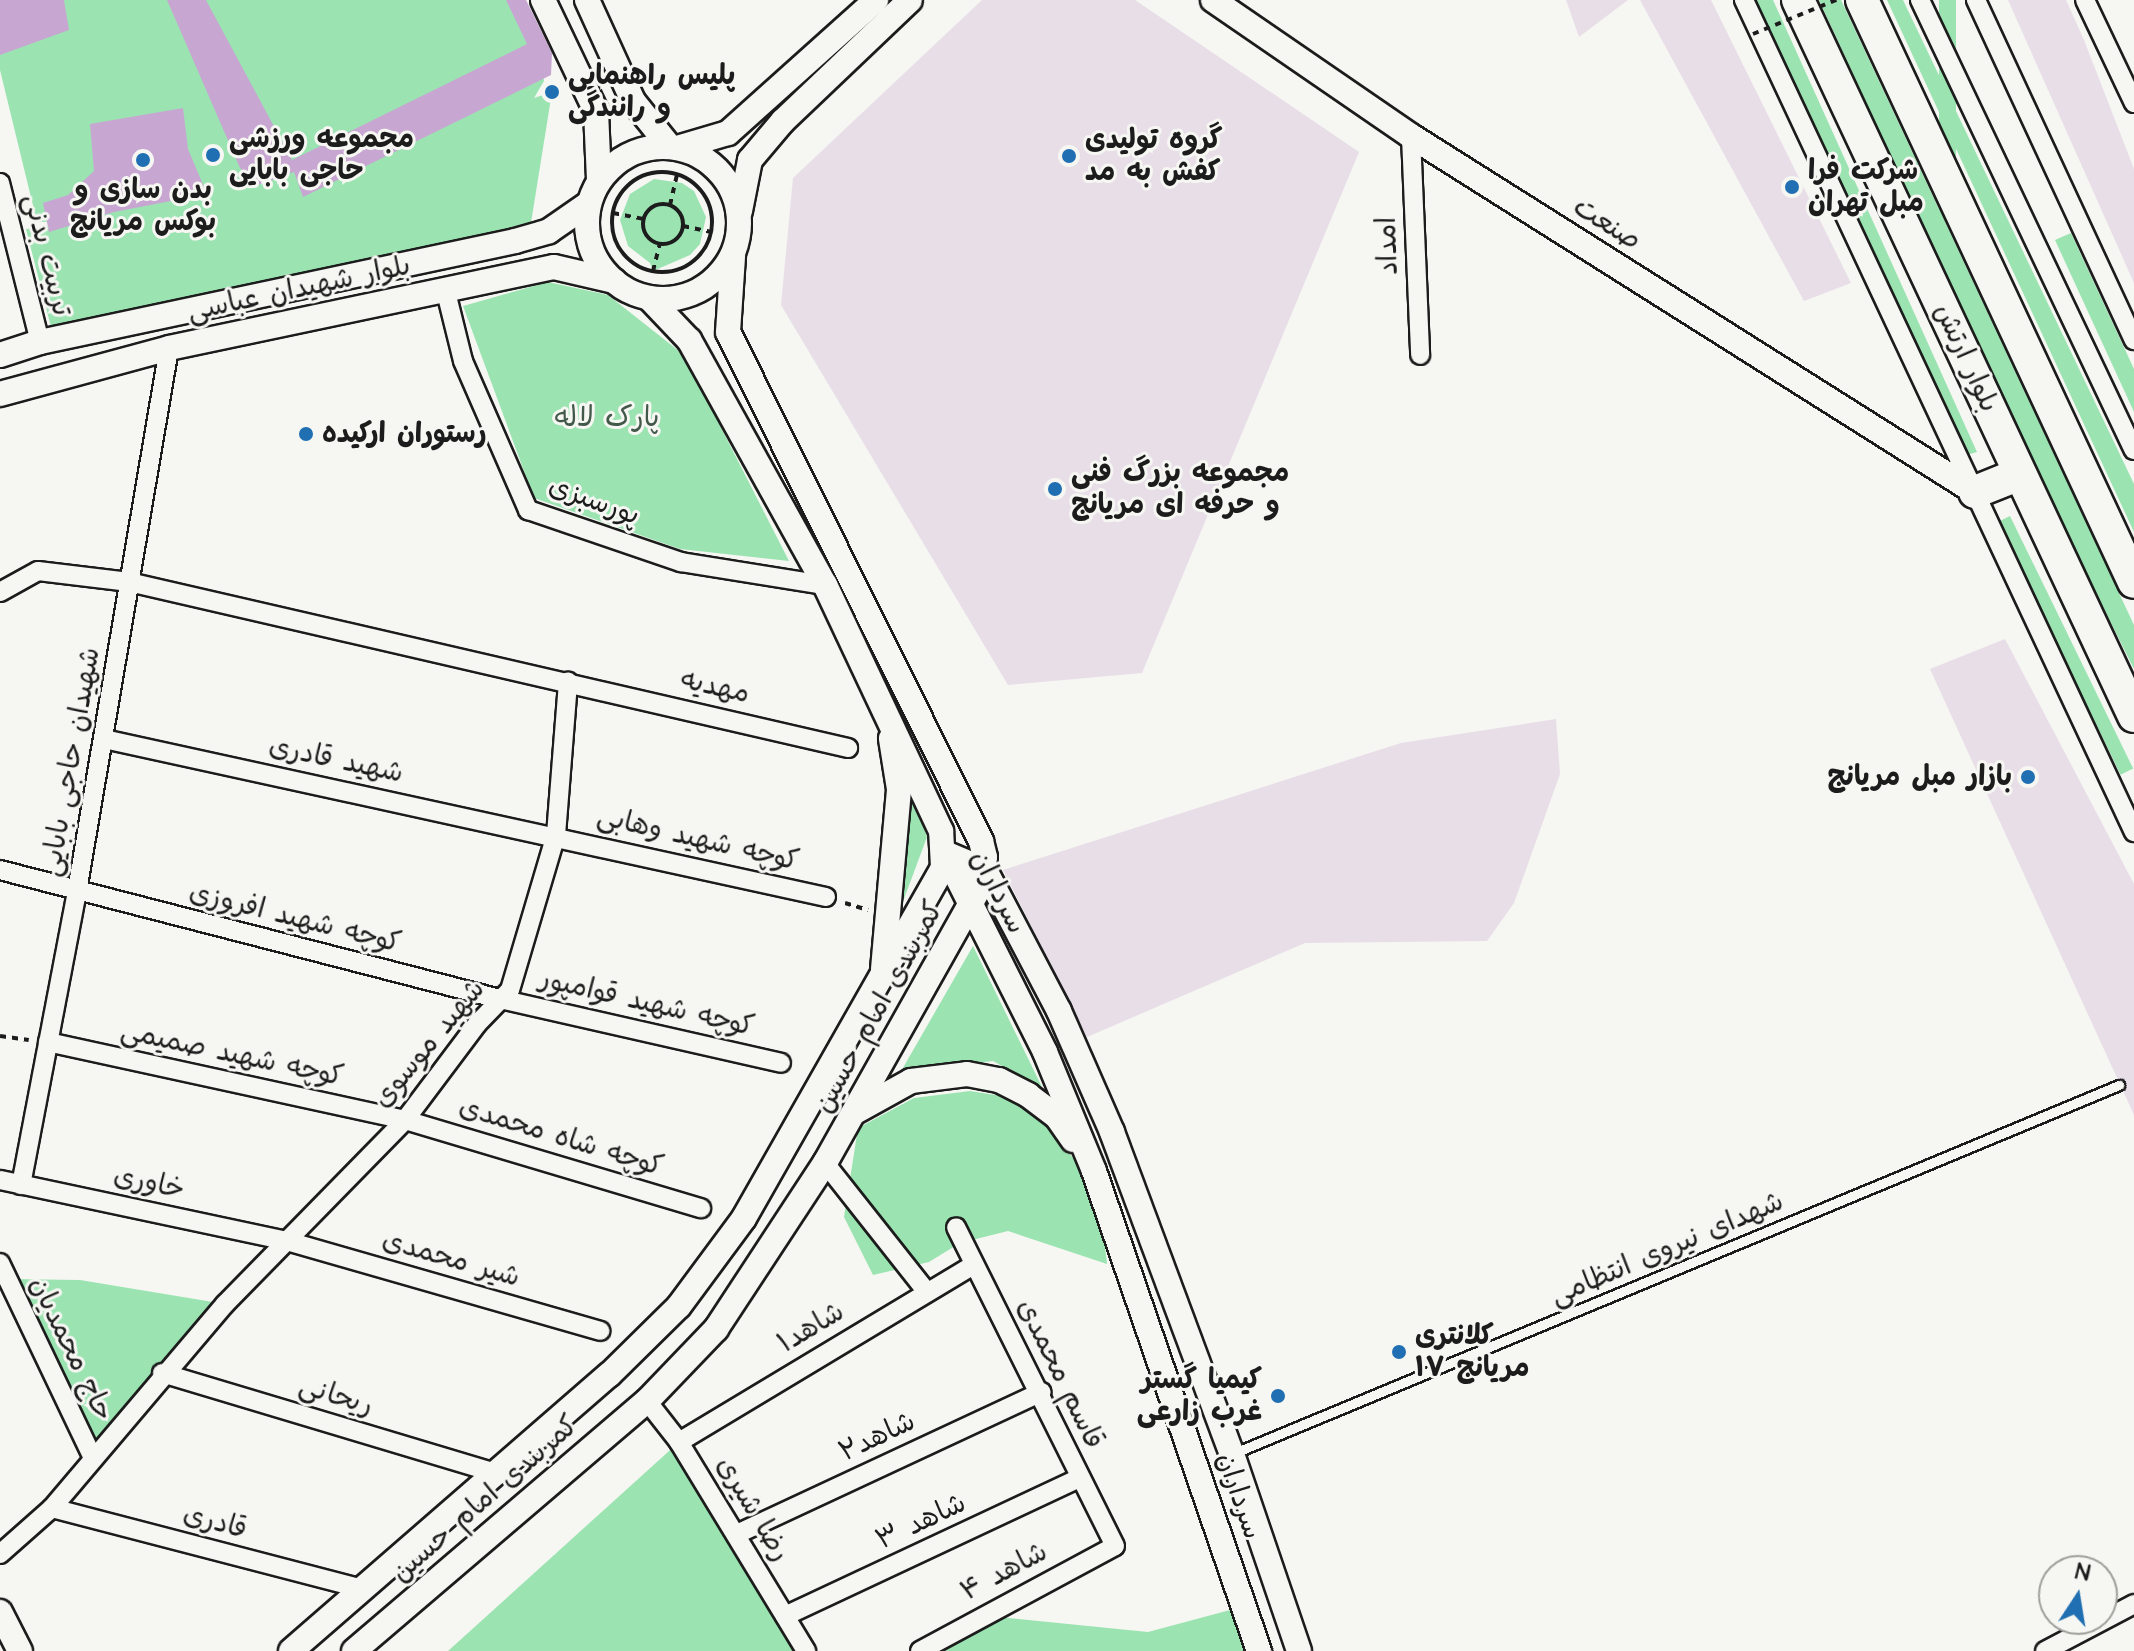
<!DOCTYPE html>
<meta charset="utf-8">
<style>
body{margin:0}
#map{position:relative;width:2134px;height:1651px;overflow:hidden;background:#f6f6f2;font-family:"Architects Daughter","Playpen Sans Arabic",sans-serif}
div>[style]{position:absolute}
.built>*{inset:0;background:#e8dee8}
.green>*{inset:0;background:#9be4b2;transform-origin:0 0}
.building>*{inset:0;background:#c7a6d1}
.path>*{height:4px;margin-top:-2px;transform-origin:0;background:repeating-linear-gradient(90deg,#1c1c1c 0 6px,transparent 0 12px)}
.path>.ring{margin:-2px;padding:0;box-sizing:content-box;background:none;border:4px solid #1c1c1c;border-radius:50%}
.roads{filter:drop-shadow(2px 0 #1c1c1c) drop-shadow(-2px 0 #1c1c1c) drop-shadow(0 2px #1c1c1c) drop-shadow(0 -2px #1c1c1c)}
.lane>*{height:9px;margin:-4.5px;padding:0 4.5px;transform-origin:4.5px;border-radius:4.5px;background:#f6f6f2}
.street>*{height:18px;margin:-9px;padding:0 9px;transform-origin:9px;border-radius:9px;background:#f6f6f2}
.secondary>*{height:24px;margin:-12px;padding:0 12px;transform-origin:12px;border-radius:12px;background:#f6f6f2}
.secondary>.ring{margin:-12px;padding:0;box-sizing:content-box;background:none;border:24px solid #f6f6f2;border-radius:50%}
.highway>*{height:32px;margin:-16px;padding:0 16px;transform-origin:16px;border-radius:16px;background:#f6f6f2}
.path-bridge>*{height:4px;margin-top:-2px;transform-origin:0;background:repeating-linear-gradient(90deg,#1c1c1c 0 6px,transparent 0 12px)}
.dots>*{width:22px;height:22px;translate:-50% -50%;box-sizing:border-box;border:4px solid #f6f6f2;border-radius:50%}
span{translate:-50% -50%;white-space:nowrap;text-align:center;line-height:1.15;-webkit-text-stroke:6px #f6f6f2;paint-order:stroke}
.poi-label{font-size:28px;color:#1c1c1c;font-weight:700}
.left{translate:0 -50%;text-align:left}
.right{translate:-100% -50%;text-align:right}
.street-label{font-size:28px;color:#1c1c1c}
.park-label{font-size:28px;color:#425849}
.north{position:absolute;left:2038px;top:1555px;width:80px;height:80px;box-sizing:border-box;background:#f6f6f2;border:2px solid #9f9f9c;border-radius:50%;rotate:12deg;font-size:22px;font-weight:700;line-height:32px;text-align:center;color:#1c1c1c}
.north::after{content:'';display:block;margin:auto;width:28px;height:36px;background:#1f6fb2;clip-path:polygon(50% 0,100% 100%,50% 72%,0 100%)}
</style>
<div id="map">
<div class="built">
<i style="clip-path:polygon(982px 0,1135px 0,1359px 152px,1142px 673px,1008px 685px,781px 305px,793px 178px)"></i>
<i style="clip-path:polygon(1566px 0,1628px 0,1579px 37px)"></i>
<i style="clip-path:polygon(1640px 0,1711px 0,1851px 283px,1804px 301px)"></i>
<i style="clip-path:polygon(2008px 0,2066px 0,2084px 40px,2134px 169px,2134px 283px)"></i>
<i style="clip-path:polygon(2005px 639px,2134px 884px,2134px 1115px,1930px 669px)"></i>
<i style="clip-path:polygon(1556px 719px,1560px 774px,1514px 903px,1487px 941px,1305px 943px,1087px 1037px,1003px 870px,1401px 743px)"></i>
</div>
<div class="green">
<i style="clip-path:polygon(0 0,515px 0,540px 52px,544px 81px,534px 98px,552px 92px,530px 229px,51px 327px,26px 229px,85px 221px,37px 222px,0 70px)"></i>
<i style="clip-path:polygon(1752px 0,1773px 0,1977px 452px,1963px 456px)"></i>
<i style="clip-path:polygon(1819px 0,1841px 0,2134px 625px,2134px 669px,2039px 479px)"></i>
<i style="clip-path:polygon(1887px 0,1903px 0,2134px 484px,2134px 532px)"></i>
<i style="left:1939px;top:0;width:17px;height:222px"></i>
<i style="clip-path:polygon(654px 179px,682px 183px,694px 191px,706px 217px,700px 244px,690px 255px,653px 271px,650px 263px,628px 246px,620px 220px,630px 194px)"></i>
<i style="clip-path:polygon(2071px 233px,2134px 369px,2134px 412px,2055px 240px)"></i>
<i style="clip-path:polygon(548px 282px,608px 295px,684px 355px,789px 561px,680px 549px,534px 498px,463px 306px)"></i>
<i style="left:2010px;top:516px;width:281px;height:14px;rotate:64deg"></i>
<i style="clip-path:polygon(907px 782px,927px 837px,898px 915px)"></i>
<i style="clip-path:polygon(973px 946px,1043px 1089px,993px 1061px,900px 1073px)"></i>
<i style="clip-path:polygon(970px 1091px,1008px 1097px,1046px 1125px,1098px 1188px,1107px 1264px,1008px 1231px,960px 1243px,929px 1262px,873px 1275px,844px 1217px,858px 1128px,914px 1098px)"></i>
<i style="clip-path:polygon(7px 1279px,80px 1280px,225px 1304px,93px 1458px)"></i>
<i style="clip-path:polygon(679px 1442px,806px 1651px,448px 1651px)"></i>
<i style="clip-path:polygon(1245px 1606px,1259px 1651px,920px 1651px,979px 1615px,1148px 1632px)"></i>
</div>
<div class="building">
<i style="clip-path:polygon(0 0,64px 0,69px 30px,0 55px)"></i>
<i style="clip-path:polygon(167px 0,206px 0,292px 160px,527px 44px,506px 0,526px 0,552px 53px,551px 75px,303px 197px,294px 172px,258px 185px,240px 168px)"></i>
<i style="clip-path:polygon(183px 108px,188px 149px,207px 194px,114px 212px,49px 232px,43px 203px,68px 195px,94px 171px,90px 124px)"></i>
</div>
<div class="path">
<i class="ring" style="left:612px;top:172px;width:96px;height:96px"></i>
<i class="ring" style="left:643px;top:204px;width:36px;height:36px"></i>
<i style="left:670px;top:205px;width:32px;rotate:-77deg"></i>
<i style="left:613px;top:213px;width:32px;rotate:11deg"></i>
<i style="left:683px;top:226px;width:29px;rotate:12deg"></i>
<i style="left:653px;top:271px;width:29px;rotate:-76deg"></i>
<i style="left:845px;top:903px;width:24px;rotate:17deg"></i>
<i style="left:0;top:1036px;width:29px;rotate:8deg"></i>
</div>
<div class="roads">
<div class="lane">
<i style="left:1232px;top:1454px;width:961px;rotate:-22.59deg"></i>
</div>
<div class="street">
<i style="left:1744px;top:0;width:919px;rotate:64.89deg"></i>
<i style="left:1920px;top:0;width:498px;rotate:64.6deg"></i>
<i style="left:1976px;top:0;width:375px;rotate:65.1deg"></i>
<i style="left:2085px;top:0;width:114px;rotate:64.6deg"></i>
<i style="left:1411px;top:136px;width:219px;rotate:87.6deg"></i>
<i style="left:0;top:183px;width:164px;rotate:75.9deg"></i>
<i style="left:445px;top:288px;width:75px;rotate:76.1deg"></i>
<i style="left:463px;top:361px;width:163px;rotate:66.4deg"></i>
<i style="left:528px;top:510px;width:162px;rotate:18.8deg"></i>
<i style="left:681px;top:562px;width:146px;rotate:9.1deg"></i>
<i style="left:0;top:592px;width:43px;rotate:-28.9deg"></i>
<i style="left:38px;top:571px;width:92px;rotate:6.9deg"></i>
<i style="left:129px;top:582px;width:738px;rotate:13deg"></i>
<i style="left:104px;top:739px;width:739px;rotate:12.34deg"></i>
<i style="left:0;top:870px;width:516px;rotate:14.47deg"></i>
<i style="left:500px;top:999px;width:288px;rotate:12.8deg"></i>
<i style="left:48px;top:1042px;width:365px;rotate:12.3deg"></i>
<i style="left:405px;top:1120px;width:309px;rotate:16.6deg"></i>
<i style="left:825px;top:1163px;width:163px;rotate:51.7deg"></i>
<i style="left:0;top:1180px;width:293px;rotate:12deg"></i>
<i style="left:287px;top:1241px;width:326px;rotate:16deg"></i>
<i style="left:21px;top:1185px;width:299px;rotate:-79.2deg"></i>
<i style="left:77px;top:891px;width:551px;rotate:-80.38deg"></i>
<i style="left:0;top:1263px;width:216px;rotate:64.5deg"></i>
<i style="left:162px;top:1373px;width:345px;rotate:16.7deg"></i>
<i style="left:647px;top:1401px;width:52px;rotate:52deg"></i>
<i style="left:679px;top:1442px;width:245px;rotate:58.7deg"></i>
<i style="left:679px;top:1442px;width:344px;rotate:-31deg"></i>
<i style="left:52px;top:1508px;width:321px;rotate:14.6deg"></i>
<i style="left:737px;top:1534px;width:336px;rotate:-25deg"></i>
<i style="left:0;top:1554px;width:69px;rotate:-41.5deg"></i>
<i style="left:52px;top:1508px;width:267px;rotate:-49.7deg"></i>
<i style="left:225px;top:1304px;width:257px;rotate:-45.6deg"></i>
<i style="left:405px;top:1120px;width:120px;rotate:-53.1deg"></i>
<i style="left:477px;top:1024px;width:47px;rotate:-45.9deg"></i>
<i style="left:510px;top:990px;width:162px;rotate:-73.5deg"></i>
<i style="left:556px;top:835px;width:154px;rotate:-85.5deg"></i>
<i style="left:785px;top:1616px;width:326px;rotate:-25.1deg"></i>
<i style="left:920px;top:1651px;width:221px;rotate:-28.3deg"></i>
<i style="left:1115px;top:1546px;width:356px;rotate:-116.5deg"></i>
<i style="left:2045px;top:1651px;width:101px;rotate:-27.8deg"></i>
</div>
<div class="secondary">
<i style="left:543px;top:0;width:123px;rotate:64.5deg"></i>
<i style="left:596px;top:111px;width:70px;rotate:87.5deg"></i>
<i style="left:587px;top:0;width:111px;rotate:65.5deg"></i>
<i style="left:633px;top:101px;width:59px;rotate:51.2deg"></i>
<i style="left:1213px;top:0;width:240px;rotate:34.5deg"></i>
<i style="left:1411px;top:136px;width:667px;rotate:32.26deg"></i>
<i class="ring" style="left:587px;top:147px;width:128px;height:128px"></i>
<i style="left:677px;top:148px;width:53px;rotate:-16.4deg"></i>
<i style="left:728px;top:133px;width:199px;rotate:-41.9deg"></i>
<i style="left:740px;top:211px;width:52px;rotate:-78.9deg"></i>
<i style="left:750px;top:160px;width:51px;rotate:-49.8deg"></i>
<i style="left:783px;top:121px;width:175px;rotate:-43.6deg"></i>
<i style="left:0;top:355px;width:42px;rotate:-18deg"></i>
<i style="left:40px;top:342px;width:486px;rotate:-12deg"></i>
<i style="left:515px;top:241px;width:35px;rotate:-16deg"></i>
<i style="left:549px;top:231px;width:47px;rotate:-34.7deg"></i>
<i style="left:0;top:394px;width:175px;rotate:-15.2deg"></i>
<i style="left:169px;top:348px;width:393px;rotate:-11.9deg"></i>
<i style="left:554px;top:267px;width:62px;rotate:13.1deg"></i>
<i style="left:945px;top:853px;width:43px;rotate:23deg"></i>
<i style="left:985px;top:870px;width:159px;rotate:62.3deg"></i>
<i style="left:1059px;top:1011px;width:132px;rotate:66.3deg"></i>
<i style="left:1112px;top:1132px;width:344px;rotate:69.6deg"></i>
<i style="left:1232px;top:1454px;width:208px;rotate:71.2deg"></i>
<i style="left:945px;top:853px;width:223px;rotate:63.3deg"></i>
<i style="left:1045px;top:1052px;width:129px;rotate:67.6deg"></i>
<i style="left:1094px;top:1171px;width:508px;rotate:71.03deg"></i>
<i style="left:883px;top:969px;width:181px;rotate:-84.9deg"></i>
<i style="left:899px;top:789px;width:51px;rotate:-99.1deg"></i>
<i style="left:855px;top:1112px;width:64px;rotate:-29deg"></i>
<i style="left:911px;top:1081px;width:56px;rotate:-7.1deg"></i>
<i style="left:967px;top:1074px;width:33px;rotate:11deg"></i>
<i style="left:999px;top:1080px;width:33px;rotate:27deg"></i>
<i style="left:1028px;top:1095px;width:36px;rotate:37deg"></i>
<i style="left:1057px;top:1117px;width:28px;rotate:55deg"></i>
<i style="left:0;top:1612px;width:44px;rotate:62.9deg"></i>
<i style="left:291px;top:1651px;width:421px;rotate:-41deg"></i>
<i style="left:609px;top:1375px;width:98px;rotate:-44.6deg"></i>
<i style="left:679px;top:1306px;width:109px;rotate:-53.5deg"></i>
<i style="left:744px;top:1218px;width:403px;rotate:-60.4deg"></i>
<i style="left:943px;top:867px;width:36px;rotate:-93deg"></i>
<i style="left:941px;top:831px;width:272px;rotate:-115.2deg"></i>
<i style="left:825px;top:585px;width:280px;rotate:-119deg"></i>
<i style="left:689px;top:340px;width:57px;rotate:-133.6deg"></i>
<i style="left:354px;top:1651px;width:385px;rotate:-40.5deg"></i>
<i style="left:647px;top:1401px;width:100px;rotate:-46.2deg"></i>
<i style="left:716px;top:1329px;width:199px;rotate:-56.7deg"></i>
<i style="left:825px;top:1163px;width:319px;rotate:-60.7deg"></i>
<i style="left:981px;top:885px;width:28px;rotate:-82deg"></i>
<i style="left:985px;top:857px;width:16px;rotate:-104deg"></i>
<i style="left:981px;top:841px;width:568px;rotate:-116.43deg"></i>
<i style="left:728px;top:332px;width:76px;rotate:-86.2deg"></i>
</div>
<div class="highway">
<i style="left:1798px;top:0;width:791px;rotate:64.86deg"></i>
<i style="left:1862px;top:0;width:642px;rotate:64.95deg"></i>
<i style="left:1975px;top:492px;width:48px;rotate:-21.8deg"></i>
</div>
</div>
<div class="path-bridge">
<i style="left:1753px;top:34px;width:90px;rotate:-22.3deg"></i>
</div>
<div class="dots">
<i style="left:552px;top:92px;background:#1f6fb2"></i>
<i style="left:213px;top:155px;background:#1f6fb2"></i>
<i style="left:1069px;top:156px;background:#1f6fb2"></i>
<i style="left:143px;top:160px;background:#1f6fb2"></i>
<i style="left:1792px;top:187px;background:#1f6fb2"></i>
<i style="left:306px;top:434px;background:#1f6fb2"></i>
<i style="left:1055px;top:489px;background:#1f6fb2"></i>
<i style="left:2028px;top:777px;background:#1f6fb2"></i>
<i style="left:1399px;top:1352px;background:#1f6fb2"></i>
<i style="left:1278px;top:1396px;background:#1f6fb2"></i>
</div>
<div class="poi-label">
<span class="left" style="left:568px;top:92px">پلیس راهنمایی<br>و رانندگی</span>
<span class="left" style="left:229px;top:155px">مجموعه ورزشی<br>حاجی بابایی</span>
<span class="left" style="left:1085px;top:156px">گروه تولیدی<br>کفش به مد</span>
<span class="left" style="left:1808px;top:187px">شرکت فرا<br>مبل تهران</span>
<span style="left:143px;top:206px">بدن سازی و<br>بوکس مریانج</span>
<span class="left" style="left:322px;top:434px">رستوران ارکیده</span>
<span class="left" style="left:1071px;top:489px">مجموعه بزرگ فنی<br>و حرفه ای مریانج</span>
<span class="right" style="left:2012px;top:777px">بازار مبل مریانج</span>
<span class="left" style="left:1415px;top:1352px">کلانتری<br>۱۷ مریانج</span>
<span class="right" style="left:1262px;top:1396px">کیمیا گستر<br>غرب زارعی</span>
</div>
<div class="street-label">
<span style="left:1607px;top:224px;rotate:32deg">صنعت</span>
<span style="left:1388px;top:246px;rotate:-92deg">امداد</span>
<span style="left:47px;top:255px;rotate:76deg">تربیت بدنی</span>
<span style="left:299px;top:289px;rotate:-12deg">بلوار شهیدان عباسی</span>
<span style="left:1966px;top:358px;rotate:65deg">بلوار ارتش</span>
<span style="left:594px;top:501px;rotate:20deg">پورسبزی</span>
<span style="left:715px;top:687px;rotate:13deg">مهدیه</span>
<span style="left:336px;top:760px;rotate:12deg">شهید قادری</span>
<span style="left:71px;top:762px;rotate:-80deg">شهیدان حاجی بابایی</span>
<span style="left:698px;top:839px;rotate:13deg">کوچه شهید وهابی</span>
<span style="left:998px;top:892px;rotate:63deg">سرداران</span>
<span style="left:295px;top:918px;rotate:14deg">کوچه شهید افروزی</span>
<span style="left:647px;top:1003px;rotate:13deg">کوچه شهید قوامپور</span>
<span style="left:879px;top:1007px;rotate:-61deg">کمربندی امام حسین</span>
<span style="left:429px;top:1044px;rotate:-50deg">شهید موسوی</span>
<span style="left:232px;top:1054px;rotate:12deg">کوچه شهید صمیمی</span>
<span style="left:561px;top:1137px;rotate:17deg">کوچه شاه محمدی</span>
<span style="left:149px;top:1183px;rotate:12deg">خاوری</span>
<span style="left:1667px;top:1249px;rotate:-23deg">شهدای نیروی انتظامی</span>
<span style="left:451px;top:1259px;rotate:16deg">شیر محمدی</span>
<span style="left:811px;top:1328px;rotate:-31deg">شاهد۱</span>
<span style="left:71px;top:1349px;rotate:64deg">حاج محمدیان</span>
<span style="left:1060px;top:1374px;rotate:64deg">قاسم محمدی</span>
<span style="left:336px;top:1396px;rotate:17deg">ریحانی</span>
<span style="left:877px;top:1437px;rotate:-25deg">شاهد۲</span>
<span style="left:1239px;top:1496px;rotate:71deg">سرداران</span>
<span style="left:485px;top:1499px;rotate:-41deg">کمربندی امام حسین</span>
<span style="left:753px;top:1509px;rotate:59deg">رضا شیری</span>
<span style="left:215px;top:1522px;rotate:15deg">قادری</span>
<span style="left:921px;top:1522px;rotate:-25deg">شاهد ۳</span>
<span style="left:1004px;top:1572px;rotate:-28deg">شاهد ۴</span>
</div>
<div class="park-label">
<span style="left:607px;top:418px">پارک لاله</span>
</div>
<div class="north">N</div>
</div>
